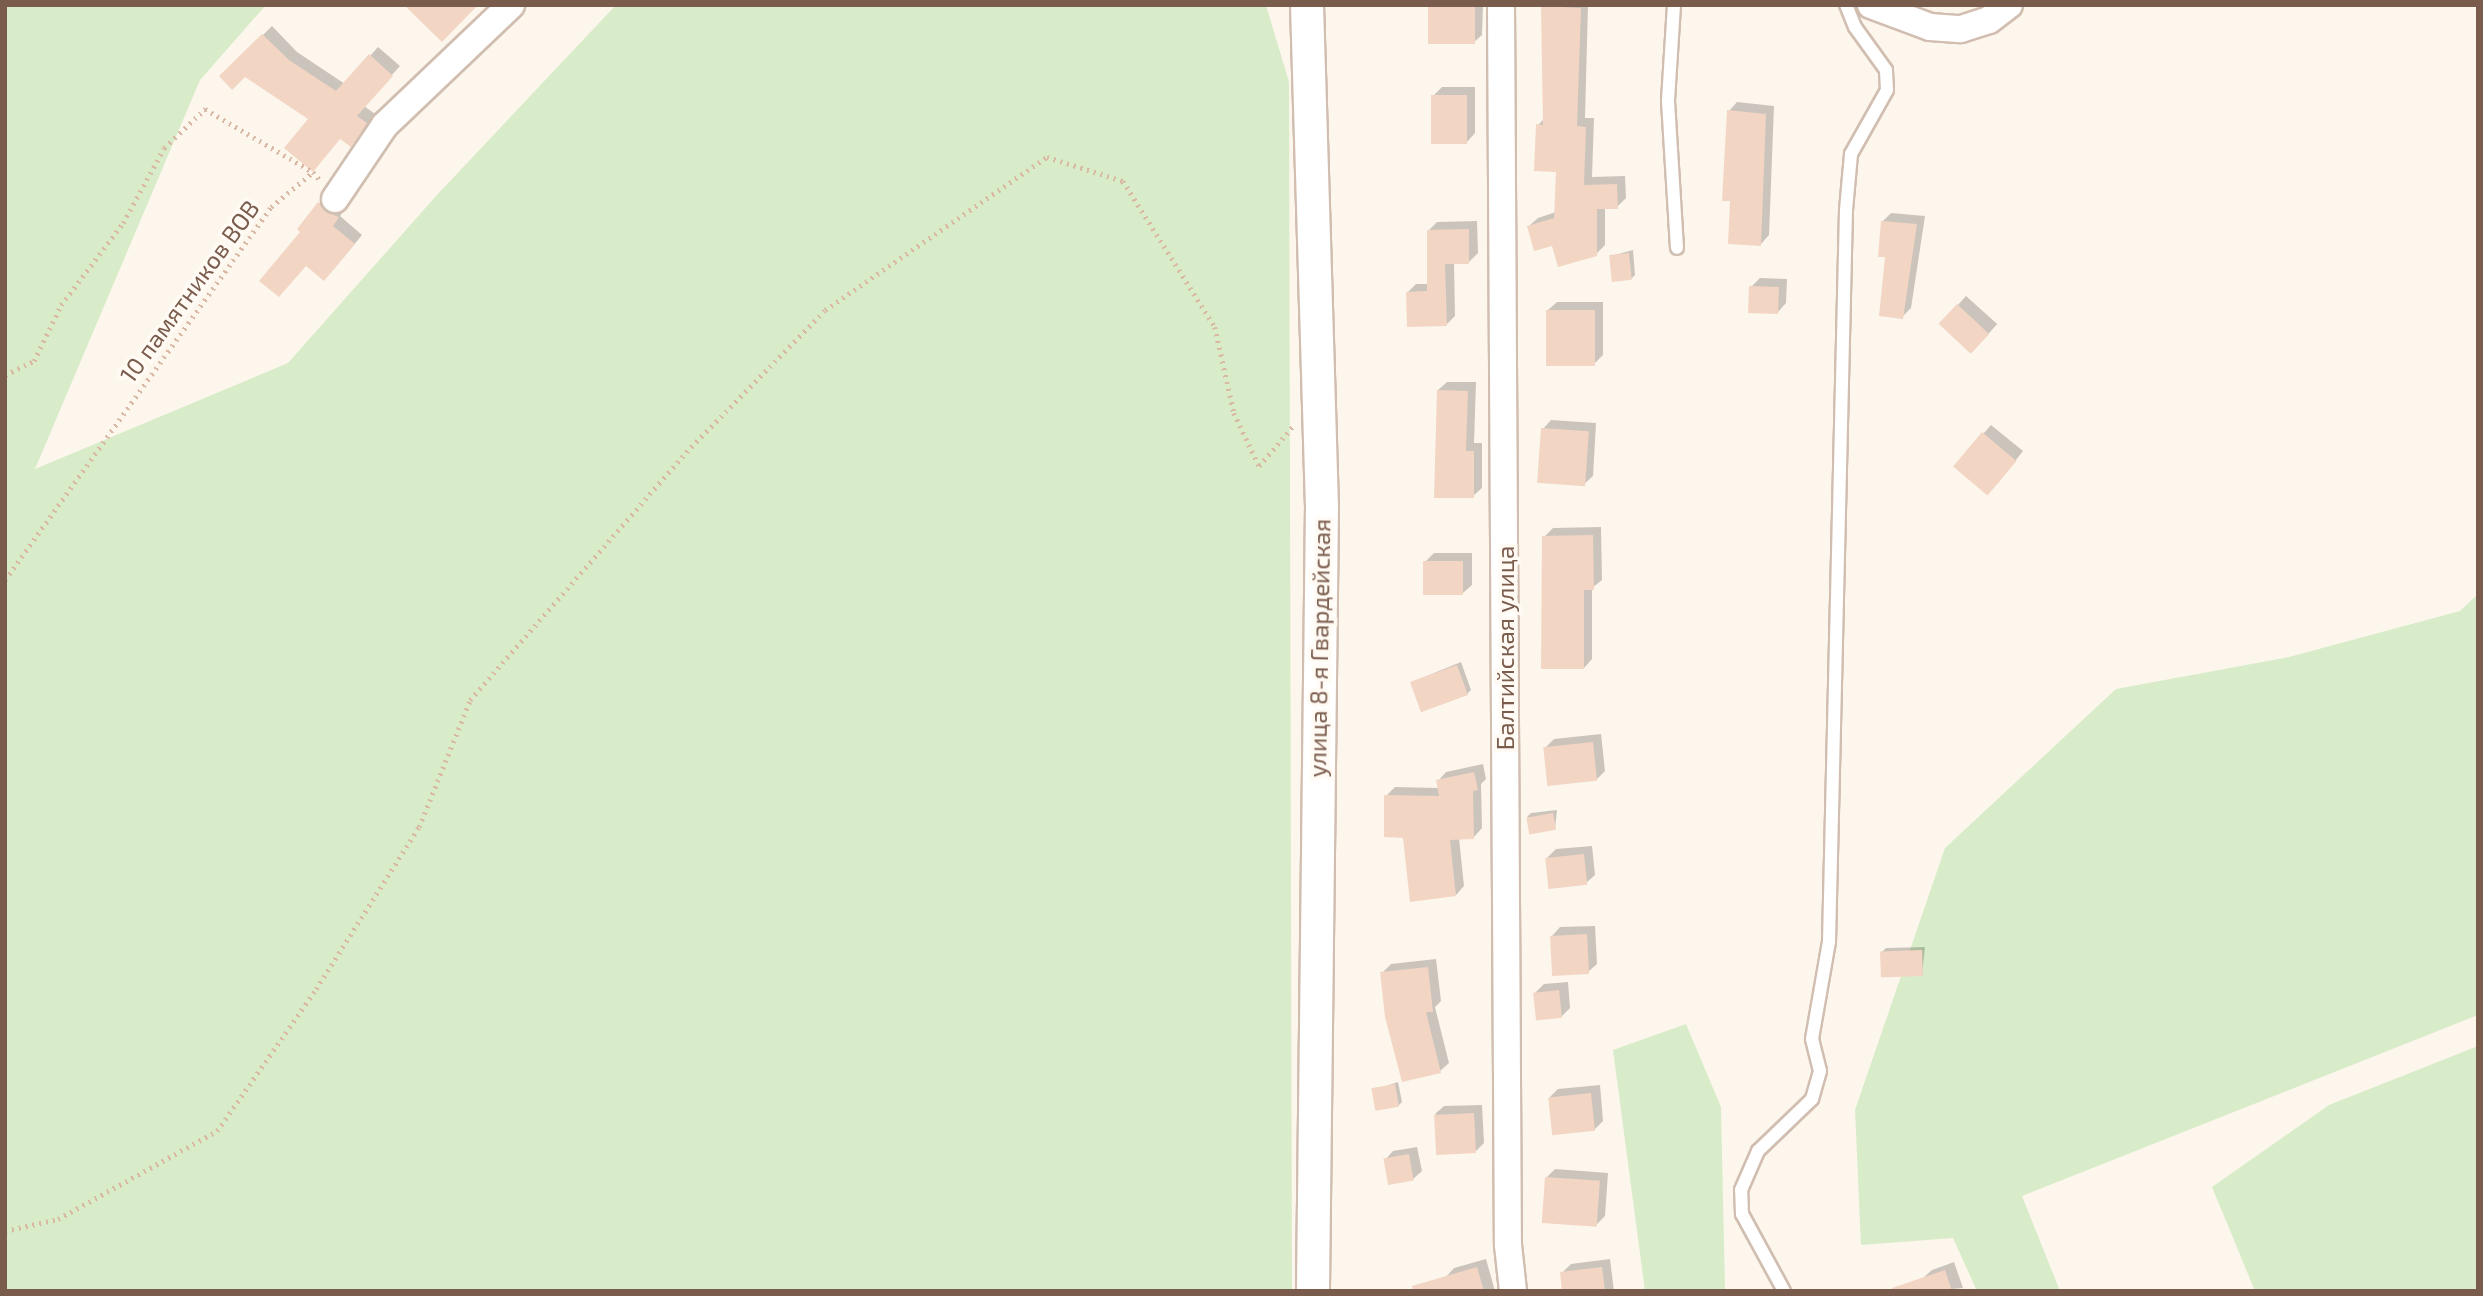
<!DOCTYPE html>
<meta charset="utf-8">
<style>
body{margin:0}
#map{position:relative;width:2483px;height:1296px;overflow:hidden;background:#fdf6ec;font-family:"Exo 2",sans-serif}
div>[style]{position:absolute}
.green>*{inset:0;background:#d8ecc9}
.shadow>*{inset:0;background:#0003;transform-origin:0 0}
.building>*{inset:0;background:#f3d5c3;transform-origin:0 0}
.path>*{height:4.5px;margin-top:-2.25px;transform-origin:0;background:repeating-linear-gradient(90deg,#d9b8a5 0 2px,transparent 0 7px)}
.roads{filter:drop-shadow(2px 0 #d1beb0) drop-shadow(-2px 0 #d1beb0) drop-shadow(0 2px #d1beb0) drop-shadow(0 -2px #d1beb0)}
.service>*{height:12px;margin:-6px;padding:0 6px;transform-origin:6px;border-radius:6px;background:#fff}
.minor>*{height:26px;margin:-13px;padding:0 13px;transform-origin:13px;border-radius:13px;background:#fff}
.tertiary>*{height:32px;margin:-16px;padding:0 16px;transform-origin:16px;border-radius:16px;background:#fff}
span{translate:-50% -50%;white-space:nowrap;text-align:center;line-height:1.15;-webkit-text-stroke:7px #fffaf3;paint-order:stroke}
.street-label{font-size:24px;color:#7a5c4d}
.frame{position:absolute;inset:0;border:7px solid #7a5c4d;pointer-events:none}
</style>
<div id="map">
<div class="green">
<i style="clip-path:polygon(5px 5px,266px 5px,200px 80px,35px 469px,288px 363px,436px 196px,616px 5px,1266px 5px,1289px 82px,1292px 1291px,5px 1291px)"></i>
<i style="clip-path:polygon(2478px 594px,2478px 1015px,2022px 1196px,2060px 1291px,1977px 1291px,1953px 1238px,1861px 1245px,1855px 1110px,1945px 848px,2116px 689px,2289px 657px,2460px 611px)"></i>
<i style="clip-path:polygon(1686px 1024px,1721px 1107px,1725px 1291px,1645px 1291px,1613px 1050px)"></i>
<i style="clip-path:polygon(2478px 1046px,2478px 1291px,2255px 1291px,2212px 1187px,2329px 1105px)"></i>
</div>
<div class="shadow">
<i style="clip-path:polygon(1430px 5px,1483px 5px,1482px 35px,1473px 43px)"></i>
<i style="clip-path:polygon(1544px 5px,1588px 5px,1585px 118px,1594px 118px,1592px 177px,1625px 176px,1626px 198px,1617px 207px,1605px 207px,1605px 245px,1596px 254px,1553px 244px,1529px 226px,1538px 218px,1556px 212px,1558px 170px,1538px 125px,1545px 118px)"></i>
<i style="clip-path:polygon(272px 26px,297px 52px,345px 84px,378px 47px,400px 66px,364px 106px,375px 114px,351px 145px,245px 75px,222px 76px)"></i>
<i style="clip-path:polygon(1442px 87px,1475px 87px,1475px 133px,1467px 142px,1433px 96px)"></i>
<i style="clip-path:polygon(1737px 102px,1774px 106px,1769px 235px,1761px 244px,1732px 199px,1729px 111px)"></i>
<i style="clip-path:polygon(327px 194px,346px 208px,340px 216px,362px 235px,333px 270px,299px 229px)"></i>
<i style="clip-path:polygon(1891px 213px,1925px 216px,1911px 308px,1902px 317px,1882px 222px)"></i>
<i style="clip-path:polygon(1477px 221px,1478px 253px,1469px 262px,1454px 262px,1455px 316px,1446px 325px,1408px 292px,1416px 284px,1429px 284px,1428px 231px,1437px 222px)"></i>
<i style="clip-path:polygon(1633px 250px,1635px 275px,1631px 279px,1611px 256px)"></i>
<i style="clip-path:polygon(1760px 278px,1787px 279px,1786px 303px,1778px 312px,1751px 287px)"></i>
<i style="left:1966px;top:296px;width:42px;height:37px;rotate:42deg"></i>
<i style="clip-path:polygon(1557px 302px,1603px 302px,1603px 355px,1594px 364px,1548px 310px)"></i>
<i style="clip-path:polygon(1447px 382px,1476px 382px,1474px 443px,1482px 443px,1482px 488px,1473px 496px,1438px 390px)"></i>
<i style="clip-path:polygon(1551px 420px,1596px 423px,1593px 476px,1584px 484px,1543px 429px)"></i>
<i style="clip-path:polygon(1991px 425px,2023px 451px,1997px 484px,1983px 434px)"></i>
<i style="clip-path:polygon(1601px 527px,1602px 580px,1592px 588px,1592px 659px,1584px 668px,1544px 537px,1553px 528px)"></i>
<i style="clip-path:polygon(1434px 553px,1472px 553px,1472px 585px,1463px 593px,1425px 562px)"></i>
<i style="clip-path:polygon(1461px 662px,1471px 690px,1467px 694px,1412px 682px)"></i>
<i style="clip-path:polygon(1601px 734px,1605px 771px,1596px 780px,1545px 748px,1554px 739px)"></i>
<i style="clip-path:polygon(1483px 764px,1486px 779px,1481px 784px,1482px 828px,1474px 837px,1459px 838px,1464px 886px,1456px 895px,1404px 836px,1386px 796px,1395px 787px,1439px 788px,1438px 781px,1446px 772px)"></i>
<i style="clip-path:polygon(1557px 810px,1555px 829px,1527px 817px,1531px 813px)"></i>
<i style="clip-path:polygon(1592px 846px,1595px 875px,1586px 883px,1547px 858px,1556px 849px)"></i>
<i style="clip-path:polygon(1595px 926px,1597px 964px,1588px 972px,1552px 936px,1560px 927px)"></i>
<i style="clip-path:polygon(1925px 947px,1922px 974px,1882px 952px,1886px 948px)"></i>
<i style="clip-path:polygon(1436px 959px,1441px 1001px,1435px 1007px,1449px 1063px,1440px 1071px,1382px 973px,1391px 964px)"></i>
<i style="clip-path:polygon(1568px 982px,1570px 1008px,1561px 1017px,1535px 993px,1544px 984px)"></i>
<i style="clip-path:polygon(1398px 1082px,1402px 1102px,1398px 1106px,1374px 1090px)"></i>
<i style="clip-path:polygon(1600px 1085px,1603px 1121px,1594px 1130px,1549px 1098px,1558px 1089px)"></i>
<i style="clip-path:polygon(1482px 1105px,1484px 1143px,1475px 1152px,1435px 1114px,1444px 1106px)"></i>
<i style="clip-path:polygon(1417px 1147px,1422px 1171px,1413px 1179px,1385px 1160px,1393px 1151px)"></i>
<i style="clip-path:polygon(1555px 1169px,1608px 1173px,1605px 1216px,1596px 1225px,1547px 1177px)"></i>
<i style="clip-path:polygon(1486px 1259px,1495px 1291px,1450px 1291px,1446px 1277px,1454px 1268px)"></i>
<i style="clip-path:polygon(1610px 1259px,1614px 1291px,1564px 1291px,1562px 1273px,1571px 1264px)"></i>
<i style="clip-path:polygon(1954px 1262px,1963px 1288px,1928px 1291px,1923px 1278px,1932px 1270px)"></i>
</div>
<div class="building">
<i style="clip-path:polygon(404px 5px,478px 5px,442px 42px)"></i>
<i style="left:1428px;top:5px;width:47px;height:39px"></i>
<i style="clip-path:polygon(1541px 6px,1581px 8px,1577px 126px,1586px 127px,1584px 185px,1617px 184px,1618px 209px,1597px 209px,1597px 256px,1558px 267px,1552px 246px,1534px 251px,1527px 226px,1554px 218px,1556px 172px,1534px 171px,1536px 124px,1543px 125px)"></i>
<i style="clip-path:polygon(262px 34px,289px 60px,336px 91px,369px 54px,393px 76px,357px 116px,367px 123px,351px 147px,340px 139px,313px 172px,284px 148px,308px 119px,245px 77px,232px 90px,219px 76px)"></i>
<i style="left:1431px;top:95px;width:36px;height:49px"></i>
<i style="clip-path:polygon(1727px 110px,1766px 114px,1761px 246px,1728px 244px,1730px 201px,1722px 201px)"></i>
<i style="clip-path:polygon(318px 202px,326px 212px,339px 217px,333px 226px,355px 244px,324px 281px,306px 266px,279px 297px,259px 281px,300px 232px,297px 229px)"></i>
<i style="clip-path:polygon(1881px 221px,1917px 224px,1903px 319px,1879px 316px,1885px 257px,1878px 257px)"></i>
<i style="clip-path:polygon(1469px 229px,1469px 264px,1445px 264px,1447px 326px,1407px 327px,1406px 292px,1427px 291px,1427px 230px)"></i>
<i style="left:1629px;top:253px;width:27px;height:20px;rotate:84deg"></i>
<i style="left:1749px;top:286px;width:30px;height:27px;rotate:2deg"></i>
<i style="left:1957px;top:304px;width:44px;height:27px;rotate:43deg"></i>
<i style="left:1546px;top:310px;width:49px;height:56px"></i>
<i style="clip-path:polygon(1437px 390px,1468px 391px,1466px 451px,1474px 451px,1474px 498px,1434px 498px)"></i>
<i style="left:1541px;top:428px;width:48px;height:55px;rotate:4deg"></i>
<i style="left:1982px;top:432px;width:45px;height:45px;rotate:40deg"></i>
<i style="clip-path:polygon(1593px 535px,1594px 590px,1584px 590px,1584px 669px,1541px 669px,1542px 536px)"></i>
<i style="left:1423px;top:561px;width:40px;height:34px"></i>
<i style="left:1457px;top:665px;width:32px;height:50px;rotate:70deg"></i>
<i style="left:1593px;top:742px;width:39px;height:50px;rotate:84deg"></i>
<i style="clip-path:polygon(1474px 772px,1478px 790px,1473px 791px,1474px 839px,1450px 840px,1456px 896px,1410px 902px,1403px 838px,1384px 837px,1384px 795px,1439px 796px,1436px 780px)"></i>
<i style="left:1553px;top:813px;width:17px;height:27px;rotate:80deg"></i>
<i style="left:1584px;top:854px;width:31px;height:39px;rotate:84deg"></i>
<i style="left:1587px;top:934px;width:40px;height:37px;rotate:87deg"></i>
<i style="left:1922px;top:950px;width:26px;height:42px;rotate:88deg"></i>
<i style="clip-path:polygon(1428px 967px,1433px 1012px,1426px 1012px,1441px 1073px,1402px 1082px,1385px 1017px,1380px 972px)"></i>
<i style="left:1559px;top:990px;width:28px;height:26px;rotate:84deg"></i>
<i style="left:1395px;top:1084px;width:23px;height:24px;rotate:80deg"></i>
<i style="left:1591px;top:1093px;width:38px;height:43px;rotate:84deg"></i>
<i style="left:1474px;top:1113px;width:40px;height:40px;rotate:87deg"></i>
<i style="left:1409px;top:1154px;width:27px;height:26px;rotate:80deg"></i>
<i style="left:1545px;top:1177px;width:55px;height:46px;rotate:4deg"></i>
<i style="clip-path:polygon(1477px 1267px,1484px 1291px,1413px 1291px,1412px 1286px)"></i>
<i style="clip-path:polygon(1602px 1267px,1605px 1291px,1562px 1291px,1560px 1272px)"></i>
<i style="clip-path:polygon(1945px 1270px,1952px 1291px,1893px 1291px,1892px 1288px)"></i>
</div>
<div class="path">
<i style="left:5px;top:375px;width:32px;rotate:-26deg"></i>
<i style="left:34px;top:361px;width:62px;rotate:-64.3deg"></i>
<i style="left:61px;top:305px;width:103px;rotate:-52.9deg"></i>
<i style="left:123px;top:223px;width:85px;rotate:-61.3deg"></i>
<i style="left:164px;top:148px;width:57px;rotate:-43.6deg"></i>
<i style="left:205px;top:109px;width:125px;rotate:30.3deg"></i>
<i style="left:313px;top:172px;width:11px;rotate:49deg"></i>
<i style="left:5px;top:580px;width:458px;rotate:-54.5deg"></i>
<i style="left:271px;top:207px;width:55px;rotate:-39.8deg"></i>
<i style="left:5px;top:1231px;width:54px;rotate:-12.8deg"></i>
<i style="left:58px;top:1219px;width:182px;rotate:-29deg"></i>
<i style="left:217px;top:1131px;width:173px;rotate:-55.1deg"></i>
<i style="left:316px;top:989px;width:192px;rotate:-57.6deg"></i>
<i style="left:419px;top:827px;width:137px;rotate:-68.1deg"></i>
<i style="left:470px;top:700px;width:336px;rotate:-48.9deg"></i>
<i style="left:691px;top:447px;width:192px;rotate:-45.6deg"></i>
<i style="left:825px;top:310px;width:270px;rotate:-34.6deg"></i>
<i style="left:1047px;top:157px;width:80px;rotate:17.5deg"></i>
<i style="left:1123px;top:181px;width:173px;rotate:57.8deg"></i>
<i style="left:1215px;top:327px;width:88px;rotate:77.5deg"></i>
<i style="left:1234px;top:413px;width:59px;rotate:64.7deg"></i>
<i style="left:1259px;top:466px;width:54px;rotate:-49.5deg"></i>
</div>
<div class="roads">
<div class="service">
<i style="left:1674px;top:5px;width:96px;rotate:93.6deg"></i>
<i style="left:1668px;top:101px;width:147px;rotate:86.5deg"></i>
<i style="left:1784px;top:1291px;width:88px;rotate:-118.6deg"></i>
<i style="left:1742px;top:1214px;width:24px;rotate:-92deg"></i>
<i style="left:1741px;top:1190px;width:43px;rotate:-66.4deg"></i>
<i style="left:1758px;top:1151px;width:75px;rotate:-43.9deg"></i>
<i style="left:1812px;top:1099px;width:29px;rotate:-74deg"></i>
<i style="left:1820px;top:1071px;width:33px;rotate:-104deg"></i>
<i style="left:1812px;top:1039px;width:98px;rotate:-80.1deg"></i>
<i style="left:1829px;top:942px;width:732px;rotate:-88.67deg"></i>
<i style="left:1846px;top:210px;width:56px;rotate:-84.9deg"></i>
<i style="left:1851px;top:154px;width:73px;rotate:-60.6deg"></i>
<i style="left:1887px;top:90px;width:20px;rotate:-93deg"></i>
<i style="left:1886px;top:70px;width:53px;rotate:-125.8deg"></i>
<i style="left:1855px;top:27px;width:24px;rotate:-112deg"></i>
</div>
<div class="minor">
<i style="left:1501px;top:5px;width:1240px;rotate:89.68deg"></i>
<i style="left:1508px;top:1245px;width:46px;rotate:83.8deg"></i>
<i style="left:1871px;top:5px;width:63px;rotate:20.4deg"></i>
<i style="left:1930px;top:27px;width:31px;rotate:4deg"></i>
<i style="left:1961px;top:29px;width:29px;rotate:-18deg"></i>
<i style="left:1989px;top:20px;width:25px;rotate:-37deg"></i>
<i style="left:335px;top:199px;width:89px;rotate:-56deg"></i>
<i style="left:385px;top:125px;width:174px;rotate:-43.6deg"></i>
</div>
<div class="tertiary">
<i style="left:1307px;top:5px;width:501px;rotate:88.29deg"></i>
<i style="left:1322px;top:506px;width:785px;rotate:90.66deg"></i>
</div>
</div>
<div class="street-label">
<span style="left:189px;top:291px;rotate:-54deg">10 памятников ВОВ</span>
<span style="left:1319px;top:648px;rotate:-89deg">улица 8-я Гвардейская</span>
<span style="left:1505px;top:648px;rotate:-90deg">Балтийская улица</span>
</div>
<div class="frame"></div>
</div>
